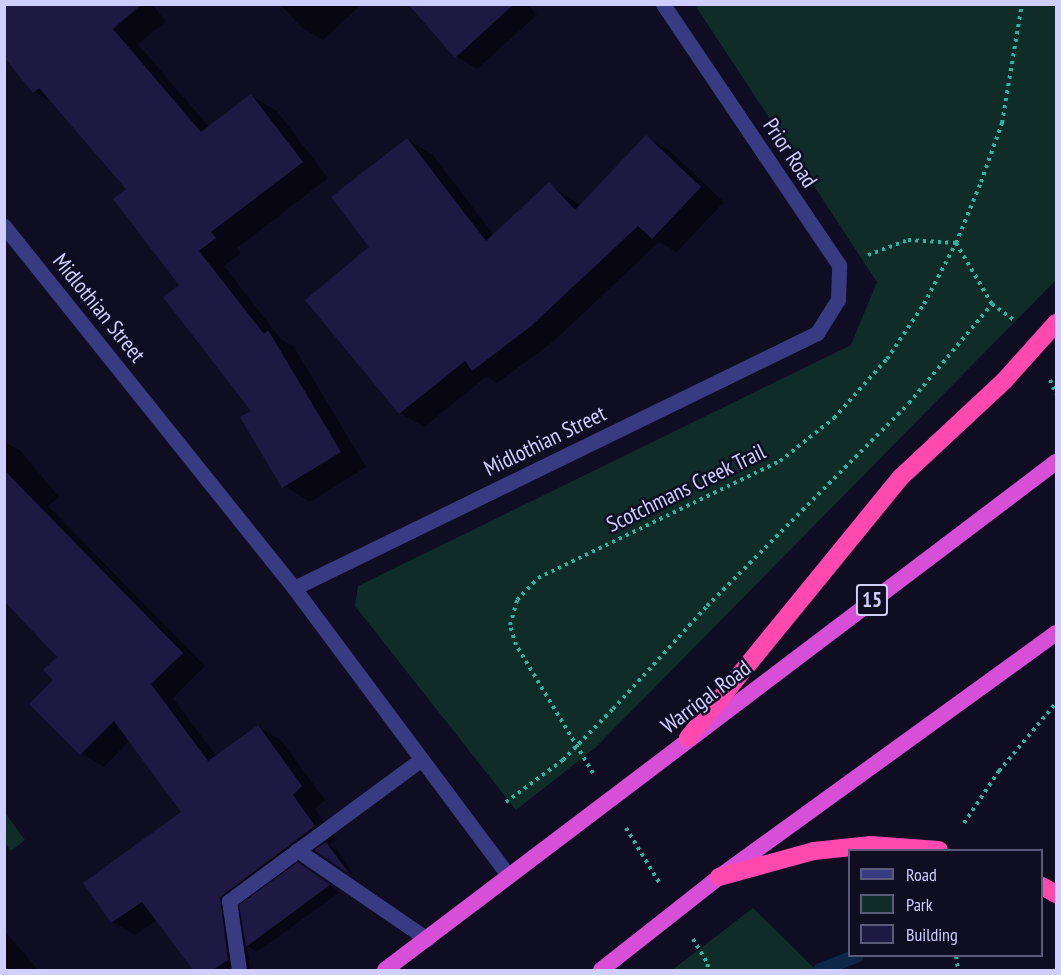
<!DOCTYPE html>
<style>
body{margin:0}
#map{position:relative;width:1061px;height:975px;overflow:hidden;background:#0f0d22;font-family:"PT Sans Narrow",sans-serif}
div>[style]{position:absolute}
.green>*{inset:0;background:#102c28}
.shadow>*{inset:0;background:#0007}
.stream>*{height:14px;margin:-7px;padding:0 7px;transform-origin:7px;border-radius:7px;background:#0c2747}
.building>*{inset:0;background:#1e1943}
.path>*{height:4px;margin-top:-2px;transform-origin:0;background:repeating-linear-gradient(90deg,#2db4a0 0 3px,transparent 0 7.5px)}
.service>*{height:15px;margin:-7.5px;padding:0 7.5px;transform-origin:7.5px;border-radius:7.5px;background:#383b81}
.minor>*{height:15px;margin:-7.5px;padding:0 7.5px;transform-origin:7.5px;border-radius:7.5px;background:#383b81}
.trunk>*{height:16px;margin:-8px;padding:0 8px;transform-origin:8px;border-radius:8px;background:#d84fd7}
.motorway>*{height:18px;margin:-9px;padding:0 9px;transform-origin:9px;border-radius:9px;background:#ff49af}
span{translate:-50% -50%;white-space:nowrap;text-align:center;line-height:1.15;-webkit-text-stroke:5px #0f0d22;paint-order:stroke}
.shield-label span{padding:2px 4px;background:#0f0d22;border:2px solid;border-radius:4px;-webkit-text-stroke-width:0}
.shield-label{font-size:21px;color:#cfceff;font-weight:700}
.street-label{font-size:22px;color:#cfceff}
.frame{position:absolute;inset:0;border:6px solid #cfceff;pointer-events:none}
.legend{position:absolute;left:848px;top:849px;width:195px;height:108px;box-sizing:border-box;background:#0f0d22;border:2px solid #5c5a7a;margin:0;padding:8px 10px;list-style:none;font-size:18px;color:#cfceff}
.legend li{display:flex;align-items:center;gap:12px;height:30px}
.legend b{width:30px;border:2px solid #5c5a7a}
</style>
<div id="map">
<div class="green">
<i style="clip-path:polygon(695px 5px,1056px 5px,1056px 280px,595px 748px,516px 810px,355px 606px,358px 586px,851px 345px,877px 282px)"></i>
<i style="clip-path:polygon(5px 813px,25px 840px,11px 851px,5px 843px)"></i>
<i style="clip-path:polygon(753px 908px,816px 970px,672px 970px)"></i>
</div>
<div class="shadow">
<i style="clip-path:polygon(4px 4px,152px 4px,166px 22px,138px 44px,210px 128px,251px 96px,277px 111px,328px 178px,237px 248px,241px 253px,224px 266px,281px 339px,294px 347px,366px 467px,310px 502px,284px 486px,253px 411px,129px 189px,52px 102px,34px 92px)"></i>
<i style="clip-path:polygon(280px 4px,362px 4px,323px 40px,302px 28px)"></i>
<i style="clip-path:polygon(410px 4px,527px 4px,537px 15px,477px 69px,456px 56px)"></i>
<i style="clip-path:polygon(646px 137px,670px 151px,724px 202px,677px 252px,659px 242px,554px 341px,497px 383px,486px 377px,424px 427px,400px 413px,371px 247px,408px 140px,432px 154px,494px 235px,549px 184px,581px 206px)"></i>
<i style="clip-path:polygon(4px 442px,20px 450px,59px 497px,48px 506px,205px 666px,173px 698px,217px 757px,258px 727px,281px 740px,325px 800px,315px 809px,337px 839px,329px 845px,337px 850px,354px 875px,320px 852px,301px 866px,340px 892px,257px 952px,247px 946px,250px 970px,195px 970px,157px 920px,135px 935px,112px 922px,85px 884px,184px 812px,130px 740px,104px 767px,81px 753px,55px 680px,59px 657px,4px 599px)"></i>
<i style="clip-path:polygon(4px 930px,38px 970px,4px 970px)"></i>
</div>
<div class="stream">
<i style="left:820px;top:970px;width:39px;rotate:-21deg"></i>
</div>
<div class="building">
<i style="clip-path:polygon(4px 4px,142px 4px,113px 29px,201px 132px,251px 94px,303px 162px,211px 232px,216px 238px,199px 251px,264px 334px,268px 330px,341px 452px,282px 488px,240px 417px,251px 411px,163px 297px,179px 285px,113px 199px,126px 189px,39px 88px,33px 93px,4px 57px)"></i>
<i style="clip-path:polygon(408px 4px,514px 4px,455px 58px)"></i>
<i style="clip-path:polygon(646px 135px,701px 187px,652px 239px,638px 226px,530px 327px,472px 371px,465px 361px,399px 414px,305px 300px,369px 247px,331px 197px,407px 138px,486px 241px,549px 182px,575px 210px)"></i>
<i style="clip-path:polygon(4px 470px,183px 653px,151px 684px,208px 761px,258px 725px,302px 786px,293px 795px,315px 826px,220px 897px,228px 960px,213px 970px,193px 970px,142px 902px,111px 923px,83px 883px,181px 812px,114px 721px,80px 755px,29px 704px,53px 680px,43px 670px,57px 657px,4px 601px)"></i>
<i style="clip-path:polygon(326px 842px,348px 872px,347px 872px,314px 850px)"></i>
<i style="clip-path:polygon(298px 862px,330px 885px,246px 947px,239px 905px)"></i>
</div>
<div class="path">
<i style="left:868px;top:255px;width:43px;rotate:-20.6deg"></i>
<i style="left:908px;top:240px;width:48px;rotate:3.6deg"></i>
<i style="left:956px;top:243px;width:71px;rotate:59.5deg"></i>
<i style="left:992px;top:304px;width:29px;rotate:36deg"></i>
<i style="left:1050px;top:380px;width:15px;rotate:67deg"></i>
<i style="left:593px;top:773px;width:149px;rotate:-121deg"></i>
<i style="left:516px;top:645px;width:21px;rotate:-107deg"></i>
<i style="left:510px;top:625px;width:26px;rotate:-74deg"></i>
<i style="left:517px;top:600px;width:30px;rotate:-46deg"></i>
<i style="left:538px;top:578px;width:269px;rotate:-25.8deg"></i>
<i style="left:780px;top:461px;width:69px;rotate:-38.5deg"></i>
<i style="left:834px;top:418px;width:79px;rotate:-48.1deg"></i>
<i style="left:887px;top:359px;width:66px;rotate:-56.1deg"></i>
<i style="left:924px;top:304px;width:69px;rotate:-62.3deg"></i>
<i style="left:956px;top:243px;width:66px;rotate:-67.7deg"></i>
<i style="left:981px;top:182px;width:63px;rotate:-70.4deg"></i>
<i style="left:1002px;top:123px;width:121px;rotate:-80.5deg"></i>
<i style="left:506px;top:802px;width:71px;rotate:-36.4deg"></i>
<i style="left:563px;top:760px;width:71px;rotate:-45.6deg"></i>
<i style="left:613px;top:709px;width:139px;rotate:-47.6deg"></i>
<i style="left:707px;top:606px;width:286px;rotate:-45.1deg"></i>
<i style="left:909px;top:403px;width:129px;rotate:-50deg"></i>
<i style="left:964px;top:823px;width:63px;rotate:-56.1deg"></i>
<i style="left:999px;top:771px;width:89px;rotate:-50deg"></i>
<i style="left:626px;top:828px;width:66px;rotate:58.7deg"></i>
<i style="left:693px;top:939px;width:29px;rotate:59deg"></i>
<i style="left:708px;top:964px;width:6px;rotate:99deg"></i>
<i style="left:956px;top:956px;width:14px;rotate:82deg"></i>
</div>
<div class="service">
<i style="left:297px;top:850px;width:158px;rotate:34.4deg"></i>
<i style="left:239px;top:970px;width:70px;rotate:-98.2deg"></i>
<i style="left:229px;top:901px;width:236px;rotate:-36.4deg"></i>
</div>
<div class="minor">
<i style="left:4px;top:226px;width:464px;rotate:51.3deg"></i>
<i style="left:294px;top:588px;width:582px;rotate:-25.99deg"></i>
<i style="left:817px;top:333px;width:39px;rotate:-58deg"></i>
<i style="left:838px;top:300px;width:35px;rotate:-88deg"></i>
<i style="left:839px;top:265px;width:315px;rotate:-124deg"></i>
<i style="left:294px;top:588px;width:359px;rotate:53.3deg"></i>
</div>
<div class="trunk">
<i style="left:385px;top:970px;width:842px;rotate:-37.13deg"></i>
<i style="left:601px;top:970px;width:150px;rotate:-38.2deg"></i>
<i style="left:719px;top:877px;width:416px;rotate:-35.9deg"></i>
</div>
<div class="motorway">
<i style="left:688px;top:738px;width:337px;rotate:-50.8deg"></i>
<i style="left:901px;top:477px;width:141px;rotate:-43deg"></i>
<i style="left:1004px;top:381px;width:78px;rotate:-48.1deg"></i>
<i style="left:719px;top:877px;width:98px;rotate:-15.3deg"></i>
<i style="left:814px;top:851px;width:57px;rotate:-6deg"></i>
<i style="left:871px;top:845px;width:68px;rotate:4.2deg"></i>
<i style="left:1042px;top:886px;width:16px;rotate:30deg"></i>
</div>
<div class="shield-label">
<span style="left:872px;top:600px">15</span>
</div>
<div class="street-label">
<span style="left:790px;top:153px;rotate:56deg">Prior Road</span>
<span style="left:99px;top:308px;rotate:51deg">Midlothian Street</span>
<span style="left:545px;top:441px;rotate:-26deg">Midlothian Street</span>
<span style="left:686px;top:488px;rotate:-26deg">Scotchmans Creek Trail</span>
<span style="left:706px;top:697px;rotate:-37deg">Warrigal Road</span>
</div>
<div class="frame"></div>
<ul class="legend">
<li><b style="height:8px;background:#383b81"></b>Road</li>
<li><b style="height:16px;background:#102c28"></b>Park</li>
<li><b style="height:16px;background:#1e1943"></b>Building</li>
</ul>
</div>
